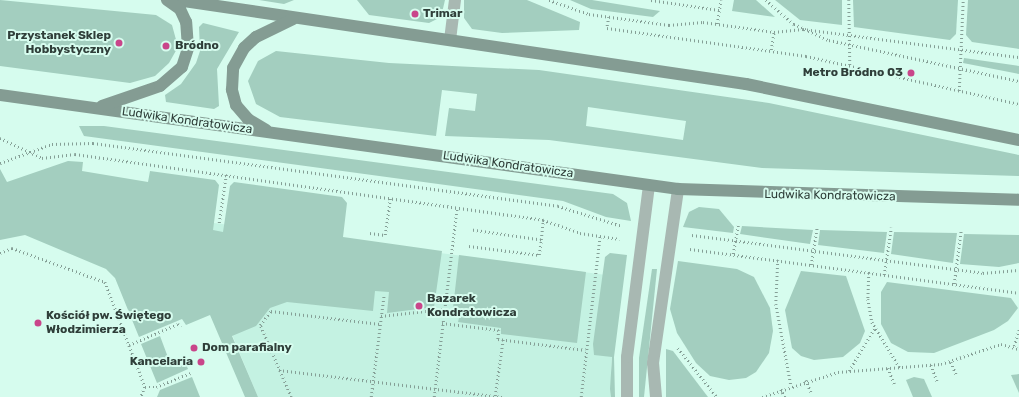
<!DOCTYPE html>
<meta charset="utf-8">
<style>
body{margin:0}
#map{position:relative;width:1019px;height:397px;overflow:hidden;background:#d6fcee;font-family:Rubik,sans-serif}
div>[style]{position:absolute}
.built>*{inset:0;background:#c4f2e2}
.green>*{inset:0;background:#a3cebf}
.path>*{height:2.5px;margin-top:-1.25px;transform-origin:0;background:repeating-linear-gradient(90deg,#859f96 0 1px,transparent 0 4px)}
.lane>*{height:12px;margin:-6px;padding:0 6px;transform-origin:6px;border-radius:6px;background:#a8b8b2}
.street>*{height:12px;margin:-6px;padding:0 6px;transform-origin:6px;border-radius:6px;background:#a8b8b2}
.secondary>*{height:12px;margin:-6px;padding:0 6px;transform-origin:6px;border-radius:6px;background:#849c93}
.dots>*{width:11px;height:11px;translate:-50% -50%;box-sizing:border-box;border:2px solid #d6fcee;border-radius:50%}
span{translate:-50% -50%;white-space:nowrap;text-align:center;line-height:1.15;-webkit-text-stroke:4px #d6fcee;paint-order:stroke}
.poi-label{font-size:12px;color:#2f3e39;font-weight:700}
.left{translate:0 -50%;text-align:left}
.right{translate:-100% -50%;text-align:right}
.street-label{font-size:12px;color:#2f3e39}
</style>
<div id="map">
<div class="built">
<i style="clip-path:polygon(184px 219px,621px 277px,611px 365px,611px 397px,258px 397px)"></i>
</div>
<div class="green">
<i style="clip-path:polygon(0 0,156px 15px,172px 25px,178px 47px,169px 63px,155px 76px,130px 83px,0 66px)"></i>
<i style="clip-path:polygon(259px 0,294px 0,284px 4px)"></i>
<i style="clip-path:polygon(357px 0,445px 0,441px 17px,429px 23px,369px 15px)"></i>
<i style="clip-path:polygon(464px 0,527px 0,580px 22px,579px 30px,502px 33px,472px 29px,464px 18px)"></i>
<i style="clip-path:polygon(570px 0,592px 0,660px 11px,653px 17px,591px 9px)"></i>
<i style="clip-path:polygon(734px 0,756px 0,775px 17px,732px 11px)"></i>
<i style="clip-path:polygon(775px 0,842px 0,842px 25px,800px 20px)"></i>
<i style="clip-path:polygon(853px 0,958px 0,956px 34px,950px 40px,854px 27px)"></i>
<i style="clip-path:polygon(968px 0,1019px 0,1019px 49px,972px 42px,966px 35px)"></i>
<i style="clip-path:polygon(203px 23px,239px 32px,217px 69px,219px 106px,214px 109px,166px 102px,165px 95px,181px 84px,196px 63px,200px 51px,199px 27px)"></i>
<i style="clip-path:polygon(evenodd,276px 51px,389px 63px,539px 70px,769px 103px,1019px 155px,1019px 176px,762px 168px,549px 140px,445px 136px,449px 108px,475px 111px,477px 94px,442px 90px,436px 136px,280px 117px,256px 104px,248px 81px,258px 61px,276px 51px,588px 107px,686px 121px,683px 140px,586px 126px,588px 107px)"></i>
<i style="clip-path:polygon(964px 58px,1019px 66px,1019px 74px,963px 63px)"></i>
<i style="clip-path:polygon(79px 126px,104px 126px,613px 194px,627px 203px,631px 221px,606px 217px,563px 201px,84px 136px)"></i>
<i style="clip-path:polygon(68px 161px,83px 162px,82px 171px,148px 182px,150px 171px,215px 180px,219px 185px,213px 230px,223px 232px,230px 186px,234px 182px,342px 197px,347px 203px,343px 237px,442px 251px,434px 307px,387px 313px,389px 292px,375px 291px,373px 311px,287px 302px,270px 308px,256px 326px,232px 336px,258px 397px,245px 397px,210px 315px,186px 325px,182px 319px,139px 337px,115px 278px,106px 269px,25px 235px,0 240px,0 169px,7px 182px)"></i>
<i style="clip-path:polygon(699px 207px,719px 209px,734px 227px,733px 233px,683px 227px,689px 212px)"></i>
<i style="clip-path:polygon(742px 226px,813px 230px,810px 244px,740px 234px)"></i>
<i style="clip-path:polygon(820px 230px,887px 232px,884px 253px,818px 245px)"></i>
<i style="clip-path:polygon(894px 232px,957px 233px,953px 263px,891px 254px)"></i>
<i style="clip-path:polygon(964px 234px,1019px 235px,1019px 263px,999px 267px,960px 264px)"></i>
<i style="clip-path:polygon(610px 253px,627px 255px,614px 357px,615px 397px,611px 397px,610px 389px,612px 357px,594px 355px,593px 344px,605px 257px)"></i>
<i style="clip-path:polygon(459px 255px,586px 272px,577px 343px,501px 334px,501px 328px,458px 322px,459px 318px,452px 317px)"></i>
<i style="clip-path:polygon(678px 261px,737px 269px,754px 277px,770px 308px,773px 331px,769px 353px,756px 372px,746px 378px,729px 380px,710px 376px,696px 363px,677px 333px,670px 309px)"></i>
<i style="clip-path:polygon(652px 269px,657px 269px,644px 397px,639px 397px,639px 358px)"></i>
<i style="clip-path:polygon(801px 271px,846px 276px,865px 331px,860px 343px,843px 357px,814px 360px,801px 356px,792px 348px,785px 310px)"></i>
<i style="clip-path:polygon(887px 282px,1011px 298px,1018px 308px,1008px 321px,994px 330px,934px 353px,908px 352px,891px 343px,881px 324px,881px 292px)"></i>
<i style="clip-path:polygon(160px 336px,169px 360px,185px 362px,188px 369px,157px 383px,141px 344px)"></i>
<i style="clip-path:polygon(666px 349px,673px 351px,708px 397px,666px 397px)"></i>
<i style="clip-path:polygon(1019px 374px,1019px 393px,1011px 375px)"></i>
<i style="clip-path:polygon(192px 377px,200px 397px,157px 397px,160px 390px)"></i>
<i style="clip-path:polygon(914px 377px,924px 379px,932px 397px,913px 397px,906px 380px)"></i>
</div>
<div class="path">
<i style="left:549px;top:0;width:42px;rotate:19.3deg"></i>
<i style="left:589px;top:14px;width:81px;rotate:7.8deg"></i>
<i style="left:669px;top:25px;width:34px;rotate:-5deg"></i>
<i style="left:703px;top:22px;width:72px;rotate:8deg"></i>
<i style="left:774px;top:32px;width:29px;rotate:-6deg"></i>
<i style="left:803px;top:29px;width:218px;rotate:7.4deg"></i>
<i style="left:651px;top:0;width:69px;rotate:8.4deg"></i>
<i style="left:766px;top:0;width:37px;rotate:41deg"></i>
<i style="left:794px;top:24px;width:38px;rotate:25deg"></i>
<i style="left:829px;top:40px;width:194px;rotate:12.2deg"></i>
<i style="left:849px;top:0;width:66px;rotate:89.1deg"></i>
<i style="left:609px;top:17px;width:11px;rotate:100deg"></i>
<i style="left:607px;top:28px;width:201px;rotate:8deg"></i>
<i style="left:806px;top:56px;width:218px;rotate:12.7deg"></i>
<i style="left:717px;top:24px;width:24px;rotate:-81deg"></i>
<i style="left:771px;top:50px;width:18px;rotate:-81deg"></i>
<i style="left:959px;top:91px;width:91px;rotate:-87.5deg"></i>
<i style="left:0;top:138px;width:47px;rotate:25.5deg"></i>
<i style="left:42px;top:158px;width:33px;rotate:-7deg"></i>
<i style="left:75px;top:154px;width:473px;rotate:8deg"></i>
<i style="left:543px;top:220px;width:39px;rotate:19deg"></i>
<i style="left:580px;top:233px;width:40px;rotate:8.5deg"></i>
<i style="left:0;top:163px;width:55px;rotate:-20.1deg"></i>
<i style="left:52px;top:144px;width:41px;rotate:-1.4deg"></i>
<i style="left:93px;top:143px;width:469px;rotate:7.7deg"></i>
<i style="left:558px;top:206px;width:67px;rotate:17.4deg"></i>
<i style="left:219px;top:223px;width:49px;rotate:-81.7deg"></i>
<i style="left:370px;top:233px;width:15px;rotate:8deg"></i>
<i style="left:385px;top:235px;width:37px;rotate:-82deg"></i>
<i style="left:692px;top:235px;width:293px;rotate:7.4deg"></i>
<i style="left:983px;top:273px;width:36px;rotate:-5deg"></i>
<i style="left:541px;top:240px;width:20px;rotate:-84deg"></i>
<i style="left:469px;top:246px;width:71px;rotate:7.3deg"></i>
<i style="left:539px;top:255px;width:15px;rotate:-82deg"></i>
<i style="left:541px;top:240px;width:70px;rotate:-171.8deg"></i>
<i style="left:690px;top:249px;width:332px;rotate:7.6deg"></i>
<i style="left:0;top:253px;width:13px;rotate:-23deg"></i>
<i style="left:12px;top:248px;width:99px;rotate:20.1deg"></i>
<i style="left:105px;top:282px;width:112px;rotate:69.1deg"></i>
<i style="left:145px;top:387px;width:11px;rotate:112deg"></i>
<i style="left:733px;top:254px;width:29px;rotate:-80deg"></i>
<i style="left:778px;top:260px;width:44px;rotate:92.6deg"></i>
<i style="left:776px;top:304px;width:82px;rotate:79.5deg"></i>
<i style="left:811px;top:265px;width:39px;rotate:-81deg"></i>
<i style="left:869px;top:273px;width:26px;rotate:92deg"></i>
<i style="left:868px;top:299px;width:23px;rotate:80deg"></i>
<i style="left:872px;top:322px;width:54px;rotate:58.7deg"></i>
<i style="left:884px;top:275px;width:48px;rotate:-81.5deg"></i>
<i style="left:954px;top:284px;width:54px;rotate:-82.6deg"></i>
<i style="left:381px;top:316px;width:63px;rotate:-6.3deg"></i>
<i style="left:442px;top:323px;width:57px;rotate:7deg"></i>
<i style="left:499px;top:330px;width:9px;rotate:96deg"></i>
<i style="left:498px;top:339px;width:88px;rotate:7.2deg"></i>
<i style="left:129px;top:345px;width:53px;rotate:-23.2deg"></i>
<i style="left:178px;top:324px;width:4px;rotate:27deg"></i>
<i style="left:1014px;top:346px;width:17px;rotate:-73deg"></i>
<i style="left:678px;top:348px;width:63px;rotate:51.5deg"></i>
<i style="left:951px;top:362px;width:15px;rotate:67deg"></i>
<i style="left:931px;top:365px;width:19px;rotate:69deg"></i>
<i style="left:888px;top:368px;width:18px;rotate:68deg"></i>
<i style="left:279px;top:370px;width:225px;rotate:6.9deg"></i>
<i style="left:849px;top:371px;width:49px;rotate:-59.2deg"></i>
<i style="left:806px;top:380px;width:13px;rotate:67deg"></i>
<i style="left:145px;top:387px;width:11px"></i>
<i style="left:156px;top:387px;width:37px;rotate:-22deg"></i>
<i style="left:781px;top:389px;width:9px;rotate:63deg"></i>
<i style="left:495px;top:396px;width:58px;rotate:-82deg"></i>
<i style="left:291px;top:397px;width:78px;rotate:-113.3deg"></i>
<i style="left:260px;top:325px;width:18px;rotate:-52deg"></i>
<i style="left:271px;top:311px;width:110px;rotate:6.8deg"></i>
<i style="left:371px;top:397px;width:104px;rotate:-82.8deg"></i>
<i style="left:434px;top:397px;width:190px;rotate:-83.1deg"></i>
<i style="left:581px;top:397px;width:162px;rotate:-83.3deg"></i>
<i style="left:762px;top:397px;width:80px;rotate:-18.2deg"></i>
<i style="left:838px;top:372px;width:103px;rotate:-4.4deg"></i>
<i style="left:941px;top:364px;width:63px;rotate:-18.4deg"></i>
<i style="left:1001px;top:344px;width:19px;rotate:16deg"></i>
</div>
<div class="lane">
<i style="left:450px;top:40px;width:40px;rotate:-82.9deg"></i>
</div>
<div class="street">
<i style="left:627px;top:397px;width:40px;rotate:-90deg"></i>
<i style="left:627px;top:357px;width:173px;rotate:-82.7deg"></i>
<i style="left:656px;top:397px;width:34px;rotate:-95deg"></i>
<i style="left:653px;top:363px;width:176px;rotate:-81.8deg"></i>
</div>
<div class="secondary">
<i style="left:177px;top:0;width:575px;rotate:8.4deg"></i>
<i style="left:746px;top:84px;width:279px;rotate:11.6deg"></i>
<i style="left:0;top:95px;width:684px;rotate:7.89deg"></i>
<i style="left:678px;top:189px;width:341px;rotate:1.8deg"></i>
<i style="left:102px;top:106px;width:61px;rotate:-19deg"></i>
<i style="left:160px;top:86px;width:29px;rotate:-41deg"></i>
<i style="left:182px;top:67px;width:20px;rotate:-72deg"></i>
<i style="left:188px;top:48px;width:26px;rotate:-94deg"></i>
<i style="left:186px;top:22px;width:14px;rotate:-115deg"></i>
<i style="left:180px;top:9px;width:16px;rotate:-145deg"></i>
<i style="left:266px;top:130px;width:21px;rotate:-149deg"></i>
<i style="left:248px;top:119px;width:18px;rotate:-131deg"></i>
<i style="left:236px;top:105px;width:16px;rotate:-105deg"></i>
<i style="left:232px;top:90px;width:22px;rotate:-87deg"></i>
<i style="left:233px;top:68px;width:23px;rotate:-61deg"></i>
<i style="left:244px;top:48px;width:16px;rotate:-43deg"></i>
<i style="left:256px;top:37px;width:41px;rotate:-25.9deg"></i>
</div>
<div class="dots">
<i style="left:415px;top:14px;background:#c9458a"></i>
<i style="left:119px;top:43px;background:#c9458a"></i>
<i style="left:166px;top:46px;background:#c9458a"></i>
<i style="left:911px;top:73px;background:#c9458a"></i>
<i style="left:419px;top:306px;background:#c9458a"></i>
<i style="left:38px;top:323px;background:#c9458a"></i>
<i style="left:194px;top:348px;background:#c9458a"></i>
<i style="left:201px;top:362px;background:#c9458a"></i>
</div>
<div class="poi-label">
<span class="left" style="left:423px;top:14px">Trimar</span>
<span class="right" style="left:111px;top:43px">Przystanek Sklep<br>Hobbystyczny</span>
<span class="left" style="left:175px;top:46px">Bródno</span>
<span class="right" style="left:903px;top:73px">Metro Bródno 03</span>
<span class="left" style="left:427px;top:306px">Bazarek<br>Kondratowicza</span>
<span class="left" style="left:46px;top:323px">Kościół pw. Świętego<br>Włodzimierza</span>
<span class="left" style="left:202px;top:348px">Dom parafialny</span>
<span class="right" style="left:193px;top:362px">Kancelaria</span>
</div>
<div class="street-label">
<span style="left:187px;top:121px;rotate:8deg">Ludwika Kondratowicza</span>
<span style="left:508px;top:165px;rotate:8deg">Ludwika Kondratowicza</span>
<span style="left:830px;top:196px;rotate:1deg">Ludwika Kondratowicza</span>
</div>
</div>
